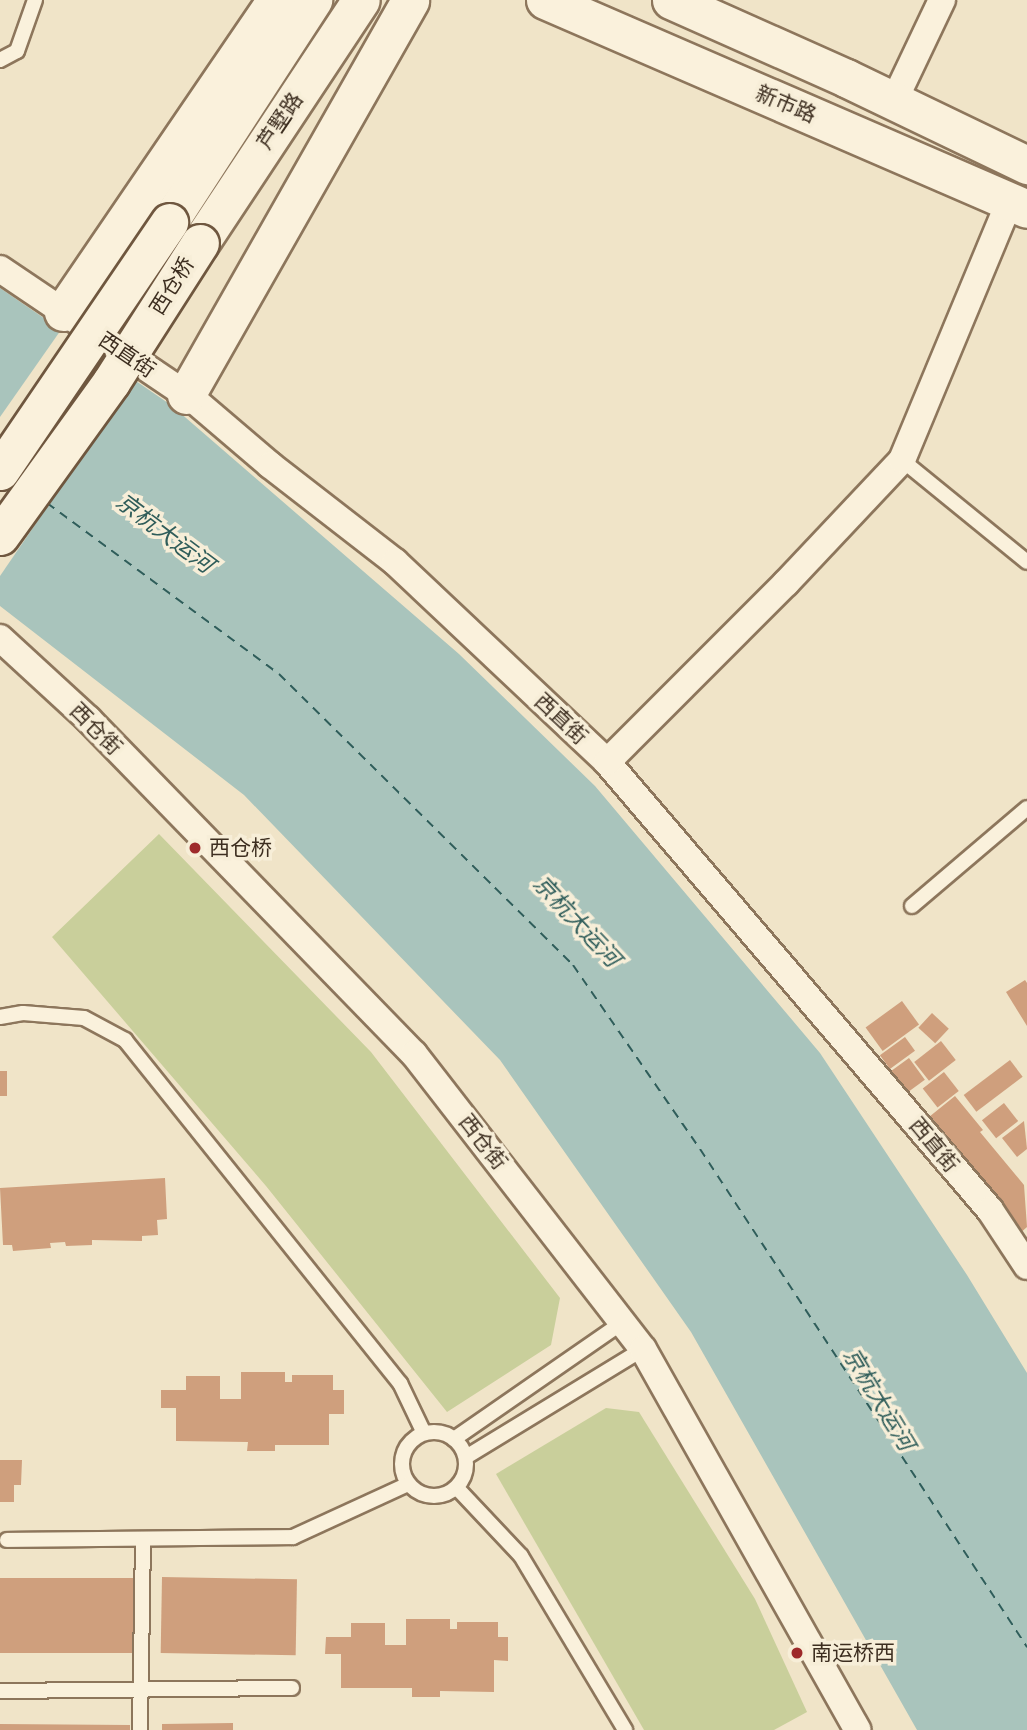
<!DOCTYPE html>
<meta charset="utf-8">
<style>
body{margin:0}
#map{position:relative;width:1027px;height:1730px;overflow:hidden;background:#f0e4c8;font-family:"Source Serif 4","Noto Sans SC",serif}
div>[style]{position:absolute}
.green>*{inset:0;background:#c9cf9b}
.water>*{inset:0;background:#a9c4bc}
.pier>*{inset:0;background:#f0e4c8}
.ferry>*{height:2px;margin-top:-1px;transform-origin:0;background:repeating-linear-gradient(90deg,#2f5d5a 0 9px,transparent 0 16px)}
.building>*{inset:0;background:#cf9f7d;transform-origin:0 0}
.roads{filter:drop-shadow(2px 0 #8d765c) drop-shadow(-2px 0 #8d765c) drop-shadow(0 2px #8d765c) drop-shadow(0 -2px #8d765c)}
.lane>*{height:14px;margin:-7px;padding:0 7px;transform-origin:7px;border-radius:7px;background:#faf1dc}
.lane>.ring{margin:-7px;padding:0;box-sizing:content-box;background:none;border:14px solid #faf1dc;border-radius:50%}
.street>*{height:26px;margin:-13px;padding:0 13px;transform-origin:13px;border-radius:13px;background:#faf1dc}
.secondary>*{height:37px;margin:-18.5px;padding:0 18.5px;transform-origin:18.5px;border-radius:18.5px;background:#faf1dc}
.bridges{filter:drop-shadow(2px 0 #6f573f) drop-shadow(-2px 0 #6f573f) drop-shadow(0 2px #6f573f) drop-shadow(0 -2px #6f573f)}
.secondary-bridge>*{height:37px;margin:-18.5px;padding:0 18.5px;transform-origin:18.5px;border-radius:18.5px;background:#faf1dc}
.dots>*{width:19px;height:19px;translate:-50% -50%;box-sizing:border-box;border:4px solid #f7eed8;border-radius:50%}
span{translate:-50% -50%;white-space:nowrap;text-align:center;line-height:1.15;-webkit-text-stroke:7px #f7eed8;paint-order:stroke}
.street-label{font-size:21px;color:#3d2e20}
.poi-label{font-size:21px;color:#3d2e20}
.left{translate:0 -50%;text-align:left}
.water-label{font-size:23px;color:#2f5d5a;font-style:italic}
</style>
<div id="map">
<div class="green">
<i style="clip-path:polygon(159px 834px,371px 1052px,560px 1298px,551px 1345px,447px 1412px,266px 1186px,52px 937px)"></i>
<i style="clip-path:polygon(606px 1408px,639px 1412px,755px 1599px,807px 1712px,774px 1730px,644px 1730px,496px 1474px)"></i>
</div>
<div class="water">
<i style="clip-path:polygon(0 288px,171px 405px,459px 654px,595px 786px,820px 1053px,967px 1275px,1027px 1373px,1027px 1730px,917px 1730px,691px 1332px,500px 1060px,244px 795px,0 606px)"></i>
</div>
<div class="pier">
<i style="clip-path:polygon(63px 327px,136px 377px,0 576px,0 417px)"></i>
</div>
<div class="ferry">
<i style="left:47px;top:503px;width:288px;rotate:36.4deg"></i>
<i style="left:279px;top:674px;width:414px;rotate:44.7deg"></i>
<i style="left:573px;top:965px;width:224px;rotate:55.4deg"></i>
<i style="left:700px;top:1149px;width:596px;rotate:56.71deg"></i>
</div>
<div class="building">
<i style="clip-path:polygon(1025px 980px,1027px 983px,1027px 1026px,1006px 992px)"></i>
<i style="left:902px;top:1001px;width:29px;height:45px;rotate:54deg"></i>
<i style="left:932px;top:1013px;width:23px;height:20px;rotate:43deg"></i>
<i style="left:905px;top:1037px;width:17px;height:31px;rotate:54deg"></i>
<i style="left:941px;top:1041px;width:24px;height:34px;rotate:52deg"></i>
<i style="left:909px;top:1058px;width:27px;height:28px;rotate:54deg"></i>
<i style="left:1010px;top:1060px;width:21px;height:58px;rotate:53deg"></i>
<i style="left:0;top:1071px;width:7px;height:25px"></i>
<i style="left:944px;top:1072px;width:24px;height:27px;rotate:52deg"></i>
<i style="clip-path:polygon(955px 1096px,983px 1130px,980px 1132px,1024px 1185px,1027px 1227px,1019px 1234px,924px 1121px)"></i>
<i style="left:1004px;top:1103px;width:23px;height:28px;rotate:52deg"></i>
<i style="clip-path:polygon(1024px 1121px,1027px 1149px,1017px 1157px,1002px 1138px)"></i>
<i style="clip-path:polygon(165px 1178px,167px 1219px,157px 1220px,158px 1235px,142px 1236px,142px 1241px,92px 1240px,92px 1245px,66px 1246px,65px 1242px,50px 1243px,51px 1248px,13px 1251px,12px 1245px,3px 1245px,0 1188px)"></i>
<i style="clip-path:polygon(241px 1372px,285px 1372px,285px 1382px,292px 1382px,292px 1375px,333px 1375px,333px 1390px,344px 1390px,344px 1414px,329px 1414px,329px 1445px,275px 1445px,275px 1451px,247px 1451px,248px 1442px,176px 1441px,176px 1408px,161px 1408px,161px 1390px,186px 1390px,186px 1376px,220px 1376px,220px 1399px,241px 1399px)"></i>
<i style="clip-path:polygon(0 1460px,22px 1460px,21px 1485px,14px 1485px,14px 1502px,0 1502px)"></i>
<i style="left:162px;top:1577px;width:135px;height:76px;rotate:1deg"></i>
<i style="left:0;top:1578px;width:135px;height:75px"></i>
<i style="clip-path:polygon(406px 1619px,450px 1619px,450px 1629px,457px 1629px,457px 1622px,498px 1622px,498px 1637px,508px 1637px,508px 1661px,494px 1660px,494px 1692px,440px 1691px,440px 1697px,412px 1697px,412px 1688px,341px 1688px,341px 1654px,325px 1654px,326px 1637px,351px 1637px,351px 1623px,385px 1623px,385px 1645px,406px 1645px)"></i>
<i style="clip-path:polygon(233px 1723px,233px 1730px,162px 1730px,162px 1724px)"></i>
<i style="clip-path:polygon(0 1724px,130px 1725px,130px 1730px,0 1730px)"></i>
</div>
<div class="roads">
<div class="lane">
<i style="left:0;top:60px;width:19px;rotate:-28deg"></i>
<i style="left:17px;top:51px;width:54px;rotate:-70.6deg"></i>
<i style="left:902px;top:460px;width:161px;rotate:39.2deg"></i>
<i style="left:912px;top:906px;width:151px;rotate:-40.4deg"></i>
<i style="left:0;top:1017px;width:23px;rotate:-10deg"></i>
<i style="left:23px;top:1013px;width:61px;rotate:4.7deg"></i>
<i style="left:84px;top:1018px;width:47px;rotate:28.2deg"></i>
<i style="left:125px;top:1040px;width:440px;rotate:51.3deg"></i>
<i style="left:400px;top:1383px;width:55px;rotate:64.4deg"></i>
<i class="ring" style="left:402px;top:1432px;width:50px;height:50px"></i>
<i style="left:454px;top:1439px;width:206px;rotate:-34.7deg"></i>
<i style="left:466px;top:1457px;width:207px;rotate:-31.4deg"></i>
<i style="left:457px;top:1488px;width:93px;rotate:46.7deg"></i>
<i style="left:521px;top:1556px;width:203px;rotate:59.1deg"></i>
<i style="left:7px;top:1540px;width:286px;rotate:-0.6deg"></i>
<i style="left:293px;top:1537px;width:127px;rotate:-24.7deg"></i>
<i style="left:0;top:1691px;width:292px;rotate:-0.6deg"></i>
<i style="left:140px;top:1730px;width:191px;rotate:-89.1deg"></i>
</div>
<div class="street">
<i style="left:894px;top:101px;width:112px;rotate:-64.6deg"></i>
<i style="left:0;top:269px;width:234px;rotate:34deg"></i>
<i style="left:194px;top:400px;width:100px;rotate:40.5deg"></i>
<i style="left:270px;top:465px;width:158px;rotate:37.8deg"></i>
<i style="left:395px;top:562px;width:291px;rotate:43.3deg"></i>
<i style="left:607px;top:762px;width:589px;rotate:49.47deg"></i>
<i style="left:990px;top:1210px;width:67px;rotate:56.5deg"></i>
<i style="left:0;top:638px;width:120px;rotate:42.6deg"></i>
<i style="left:88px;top:719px;width:467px;rotate:45.8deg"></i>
<i style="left:414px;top:1054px;width:373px;rotate:52.2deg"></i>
<i style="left:643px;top:1349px;width:437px;rotate:60.6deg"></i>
<i style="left:607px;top:762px;width:253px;rotate:-45deg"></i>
<i style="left:786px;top:583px;width:169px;rotate:-46.7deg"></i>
<i style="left:902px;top:460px;width:281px;rotate:-67.4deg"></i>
</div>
<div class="secondary">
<i style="left:545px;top:0;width:525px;rotate:23.44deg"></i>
<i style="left:671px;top:0;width:192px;rotate:24deg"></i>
<i style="left:846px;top:78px;width:201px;rotate:25.7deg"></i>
<i style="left:169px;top:222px;width:265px;rotate:-57deg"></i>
<i style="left:200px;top:243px;width:291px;rotate:-56.5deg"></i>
<i style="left:63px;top:312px;width:378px;rotate:-55.7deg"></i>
<i style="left:186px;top:395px;width:454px;rotate:-60.4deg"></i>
</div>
</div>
<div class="bridges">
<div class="secondary-bridge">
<i style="left:0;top:471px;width:301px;rotate:-55.8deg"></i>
<i style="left:0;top:536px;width:190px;rotate:-54.2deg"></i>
<i style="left:111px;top:382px;width:165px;rotate:-57.4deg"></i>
</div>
</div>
<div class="dots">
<i style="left:195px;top:848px;background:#9e2a2b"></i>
<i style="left:797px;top:1653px;background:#9e2a2b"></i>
</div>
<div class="street-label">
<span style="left:786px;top:104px;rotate:23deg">新市路</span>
<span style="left:280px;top:121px;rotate:-56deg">芦墅路</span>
<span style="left:172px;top:286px;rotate:-58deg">西仓桥</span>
<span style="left:127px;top:355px;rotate:34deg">西直街</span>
<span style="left:561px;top:719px;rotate:43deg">西直街</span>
<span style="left:96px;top:729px;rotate:45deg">西仓街</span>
<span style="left:483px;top:1142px;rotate:52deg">西仓街</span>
<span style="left:934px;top:1145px;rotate:50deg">西直街</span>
</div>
<div class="poi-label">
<span class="left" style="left:209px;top:848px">西仓桥</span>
<span class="left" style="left:811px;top:1653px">南运桥西</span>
</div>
<div class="water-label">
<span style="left:165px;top:533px;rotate:37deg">京杭大运河</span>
<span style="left:577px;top:921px;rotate:47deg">京杭大运河</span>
<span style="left:879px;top:1399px;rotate:59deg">京杭大运河</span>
</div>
</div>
